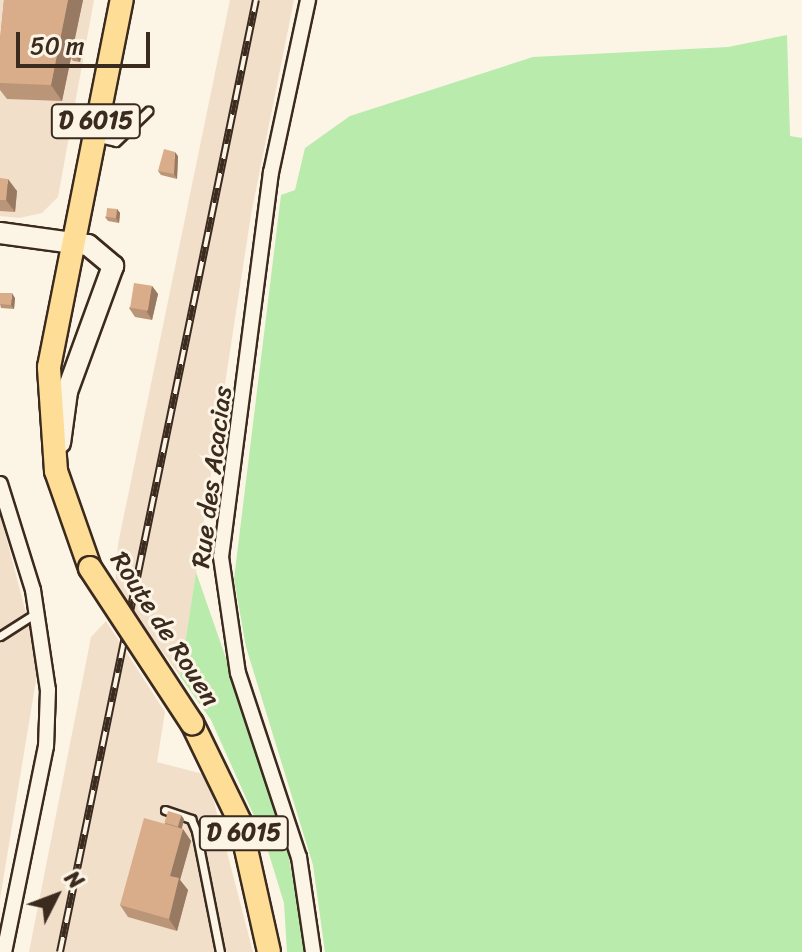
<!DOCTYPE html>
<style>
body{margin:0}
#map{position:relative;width:802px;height:952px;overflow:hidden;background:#fcf5e5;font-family:Sriracha,sans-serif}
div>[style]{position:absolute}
.built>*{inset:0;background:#f2dfca}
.green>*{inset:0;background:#b8ebac}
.roads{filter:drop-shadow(2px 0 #3b2a1e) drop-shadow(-2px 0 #3b2a1e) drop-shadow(0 2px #3b2a1e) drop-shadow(0 -2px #3b2a1e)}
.lane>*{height:7px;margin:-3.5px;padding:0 3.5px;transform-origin:3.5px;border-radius:3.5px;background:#fcf5e5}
.street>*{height:14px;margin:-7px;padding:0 7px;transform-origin:7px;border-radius:7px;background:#fcf5e5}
.secondary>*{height:20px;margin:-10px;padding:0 10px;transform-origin:10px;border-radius:10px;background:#fcf5e5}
.primary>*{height:22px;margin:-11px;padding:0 11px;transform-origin:11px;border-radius:11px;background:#fedd96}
.rail>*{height:8px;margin-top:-4px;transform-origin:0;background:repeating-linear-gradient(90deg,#fcf5e5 0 15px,#3b2a1e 0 30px);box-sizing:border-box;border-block:2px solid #3b2a1e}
.bridges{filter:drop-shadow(2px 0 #3b2a1e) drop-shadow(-2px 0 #3b2a1e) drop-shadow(0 2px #3b2a1e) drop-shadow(0 -2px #3b2a1e)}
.primary-bridge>*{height:22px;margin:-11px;padding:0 11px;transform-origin:11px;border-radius:11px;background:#fedd96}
.wall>*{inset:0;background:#bb9577}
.shaded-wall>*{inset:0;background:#987961}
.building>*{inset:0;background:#d9ad8a;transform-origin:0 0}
span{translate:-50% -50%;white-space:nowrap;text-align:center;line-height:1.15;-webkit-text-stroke:6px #fcf5e5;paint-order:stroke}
.shield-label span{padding:2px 6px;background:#fcf5e5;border:2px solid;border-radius:6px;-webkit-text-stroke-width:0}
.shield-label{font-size:24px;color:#3b2a1e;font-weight:700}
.street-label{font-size:26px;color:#3b2a1e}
.north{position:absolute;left:16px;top:856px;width:80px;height:80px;-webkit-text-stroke:6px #fcf5e5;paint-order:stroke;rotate:48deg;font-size:22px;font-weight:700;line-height:32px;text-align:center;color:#3b2a1e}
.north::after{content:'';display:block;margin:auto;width:28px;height:36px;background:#3b2a1e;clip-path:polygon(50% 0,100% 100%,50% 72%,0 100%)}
.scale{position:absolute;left:16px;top:32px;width:134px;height:36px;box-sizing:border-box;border:4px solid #3b2a1e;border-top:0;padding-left:10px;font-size:24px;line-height:28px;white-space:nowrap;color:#3b2a1e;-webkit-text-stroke:6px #fcf5e5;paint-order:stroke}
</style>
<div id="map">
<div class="built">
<i style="clip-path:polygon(0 0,94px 0,58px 197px,42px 213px,19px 218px,0 216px)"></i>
<i style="clip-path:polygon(230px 0,294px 0,251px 215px,180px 676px,115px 586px,118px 544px)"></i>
<i style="clip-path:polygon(0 514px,39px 662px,0 899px)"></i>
<i style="clip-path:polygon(106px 621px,165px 712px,157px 762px,207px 775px,253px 952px,29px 952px,91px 637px)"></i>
</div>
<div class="green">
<i style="clip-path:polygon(787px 35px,790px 136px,802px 138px,802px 952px,325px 952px,313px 865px,246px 647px,234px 579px,281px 195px,295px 190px,305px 148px,350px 116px,533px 57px,728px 47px)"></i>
<i style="clip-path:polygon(196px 572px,282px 820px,306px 952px,287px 952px,284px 903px,264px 838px,211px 720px,180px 676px)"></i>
</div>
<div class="roads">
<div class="lane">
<i style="left:99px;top:138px;width:17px;rotate:13deg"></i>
<i style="left:116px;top:142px;width:45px;rotate:-44.1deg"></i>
<i style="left:0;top:636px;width:43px;rotate:-32.6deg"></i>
<i style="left:165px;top:810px;width:28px;rotate:19deg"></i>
<i style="left:191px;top:819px;width:13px;rotate:67deg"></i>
<i style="left:196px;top:831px;width:123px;rotate:78.8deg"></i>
</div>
<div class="street">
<i style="left:308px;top:0;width:176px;rotate:102.1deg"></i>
<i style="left:271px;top:172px;width:388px;rotate:97.4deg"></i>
<i style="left:221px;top:557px;width:117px;rotate:81.7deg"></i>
<i style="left:238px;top:673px;width:194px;rotate:71.7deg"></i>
<i style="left:299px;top:857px;width:96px;rotate:81.6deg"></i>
<i style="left:0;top:484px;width:111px;rotate:72.7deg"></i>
<i style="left:33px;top:590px;width:101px;rotate:81.5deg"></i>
<i style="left:48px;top:690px;width:56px;rotate:92deg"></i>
<i style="left:46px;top:746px;width:210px;rotate:101.5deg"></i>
</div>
<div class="secondary">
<i style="left:0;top:233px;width:89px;rotate:7.8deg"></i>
<i style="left:88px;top:245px;width:33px;rotate:40deg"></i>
<i style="left:113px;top:266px;width:134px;rotate:110.1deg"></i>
<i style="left:67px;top:392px;width:51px;rotate:97.8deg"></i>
</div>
<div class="primary">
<i style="left:90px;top:568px;width:103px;rotate:-109.3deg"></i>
<i style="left:56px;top:471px;width:104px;rotate:-93.9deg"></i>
<i style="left:49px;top:367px;width:374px;rotate:-78.8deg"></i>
<i style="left:192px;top:723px;width:110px;rotate:64.1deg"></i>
<i style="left:240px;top:822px;width:133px;rotate:77.4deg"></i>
</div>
</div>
<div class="rail">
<i style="left:60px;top:952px;width:972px;rotate:-78.37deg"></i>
</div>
<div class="bridges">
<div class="primary-bridge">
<i style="left:90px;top:568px;width:186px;rotate:56.7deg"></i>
</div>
</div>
<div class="wall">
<i style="clip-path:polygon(4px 0,83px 0,73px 45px,82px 50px,80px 62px,73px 61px,71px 58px,62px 101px,7px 99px,0 90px,0 40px)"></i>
<i style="clip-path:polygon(178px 156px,177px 179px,161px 175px,158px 171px)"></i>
<i style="clip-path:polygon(0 178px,17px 191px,15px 212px,0 211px)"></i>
<i style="clip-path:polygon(117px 209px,120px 213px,119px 223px,108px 221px,105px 217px)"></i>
<i style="clip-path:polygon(152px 286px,158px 294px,152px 320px,135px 317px,129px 308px)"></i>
<i style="clip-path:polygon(15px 298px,14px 309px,1px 308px,0 304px)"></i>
<i style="clip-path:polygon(184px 819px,182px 828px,191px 841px,180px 880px,188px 890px,177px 931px,128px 917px,120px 905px,165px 823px)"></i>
</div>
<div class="shaded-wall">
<i style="clip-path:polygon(68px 0,83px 0,62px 101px,51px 85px)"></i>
<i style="clip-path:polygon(79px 46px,82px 50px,80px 62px,77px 58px)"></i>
<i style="clip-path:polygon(175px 152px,178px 156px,177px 179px,174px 174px)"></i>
<i style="clip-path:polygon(8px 179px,17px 191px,15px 212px,6px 200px)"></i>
<i style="clip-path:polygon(117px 209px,120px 213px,119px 223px,116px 218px)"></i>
<i style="clip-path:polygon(152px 286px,158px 294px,152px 320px,147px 312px)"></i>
<i style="clip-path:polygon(12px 293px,15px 298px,14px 309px,11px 305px)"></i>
<i style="clip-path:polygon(181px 815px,184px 819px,181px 831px,178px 827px)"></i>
<i style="clip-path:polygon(183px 829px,191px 841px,180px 880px,188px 890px,177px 931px,169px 919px,170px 876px)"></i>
</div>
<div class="building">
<i style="clip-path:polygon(4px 0,68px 0,51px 85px,0 83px,0 40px)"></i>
<i style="clip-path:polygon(73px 45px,79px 46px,77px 58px,70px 57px)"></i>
<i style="clip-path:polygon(164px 149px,175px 152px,174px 174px,158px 171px)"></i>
<i style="clip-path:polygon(0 178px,8px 179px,6px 200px,0 200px)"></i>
<i style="left:107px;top:208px;width:10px;height:9px;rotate:6deg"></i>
<i style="left:134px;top:283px;width:18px;height:25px;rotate:9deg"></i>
<i style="clip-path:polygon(0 293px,12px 293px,11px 305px,0 304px)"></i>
<i style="left:168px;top:811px;width:14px;height:12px;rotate:17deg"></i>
<i style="clip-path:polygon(144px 818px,183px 829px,170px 876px,179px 878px,169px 919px,120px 905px)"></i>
</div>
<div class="shield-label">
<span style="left:96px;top:121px">D 6015</span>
<span style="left:244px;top:833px">D 6015</span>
</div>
<div class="street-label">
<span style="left:212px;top:477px;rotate:-83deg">Rue des Acacias</span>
<span style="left:165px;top:629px;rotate:57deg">Route de Rouen</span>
</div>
<div class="north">N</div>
<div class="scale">50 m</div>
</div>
